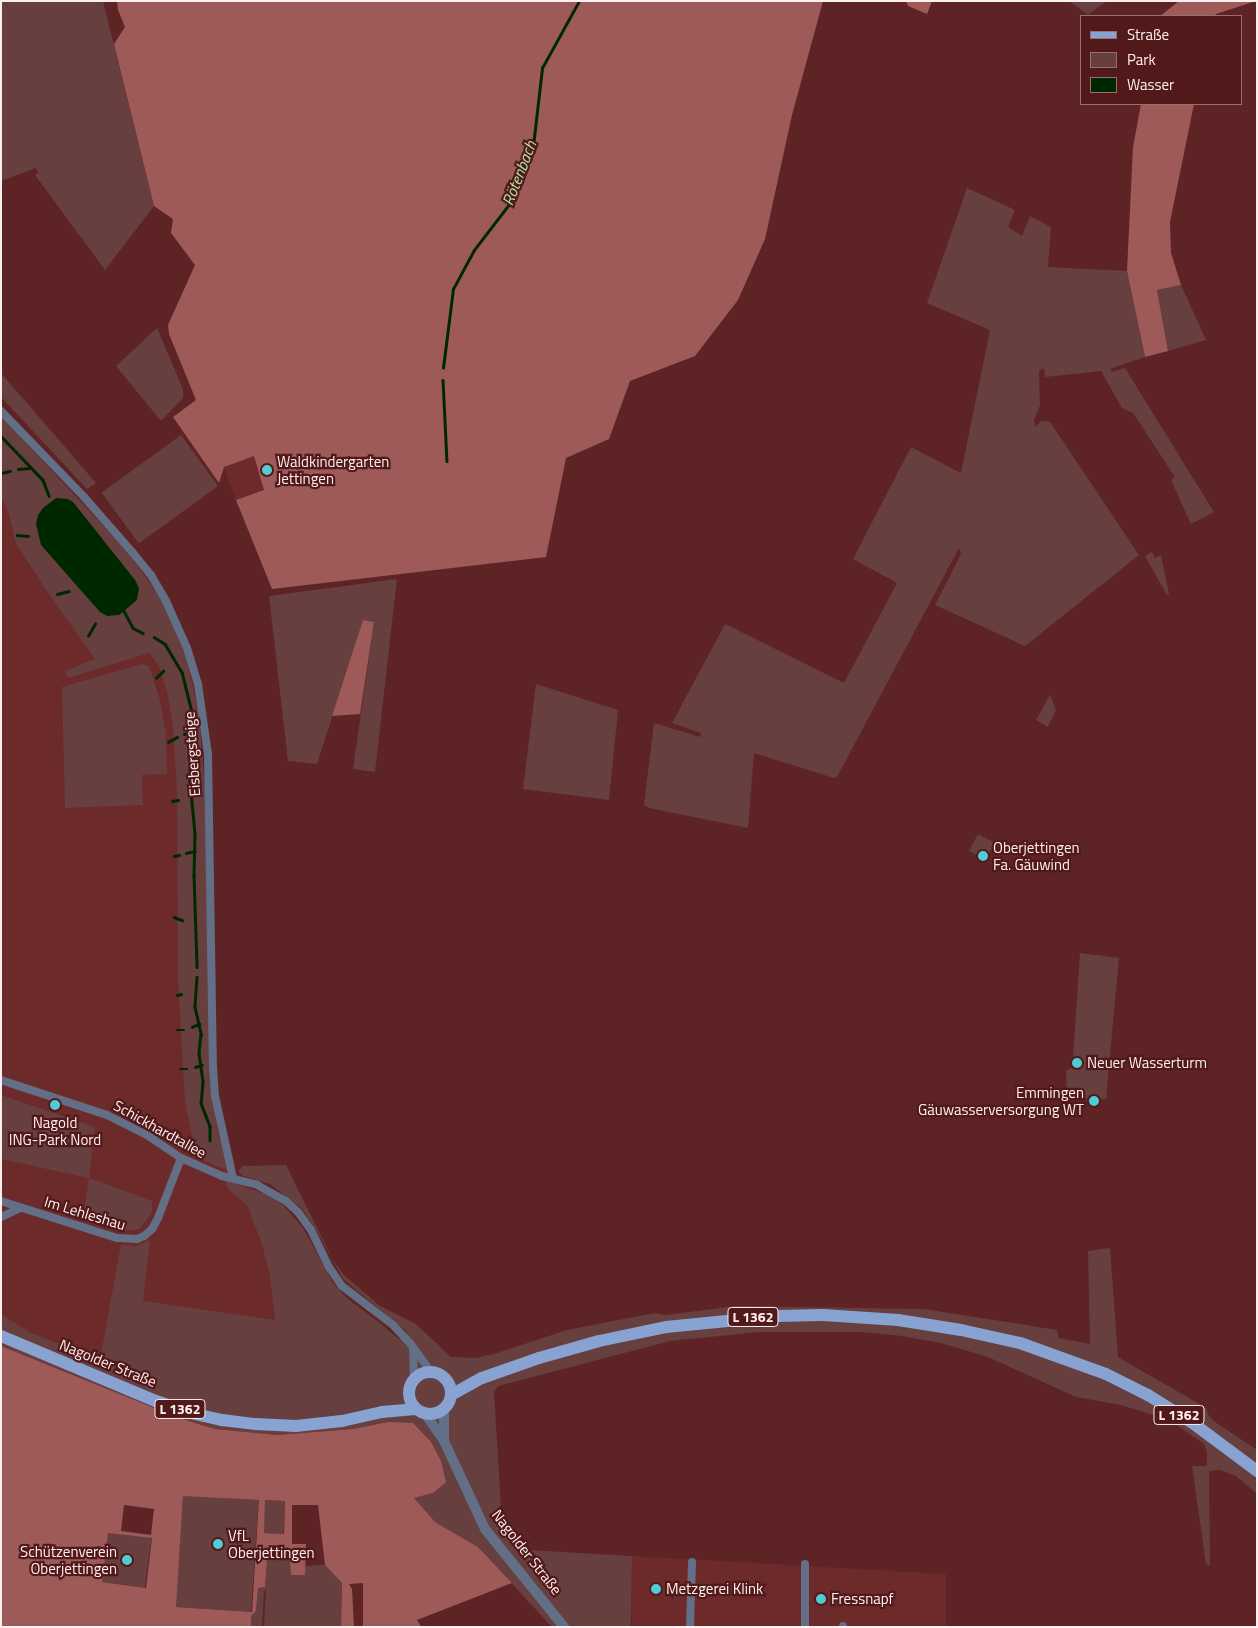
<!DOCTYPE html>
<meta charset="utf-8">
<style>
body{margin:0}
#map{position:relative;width:1258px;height:1628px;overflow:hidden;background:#5e2425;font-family:"Titillium Web",sans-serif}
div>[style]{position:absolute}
.built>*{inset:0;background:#6d2a2b;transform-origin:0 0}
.green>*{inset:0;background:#663f3e;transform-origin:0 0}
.forest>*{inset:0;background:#9d5a59}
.water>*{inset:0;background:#002800}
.stream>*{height:2.5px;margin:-1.25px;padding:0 1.25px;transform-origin:1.25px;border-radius:1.25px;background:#002800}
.minor>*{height:8px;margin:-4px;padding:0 4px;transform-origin:4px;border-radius:4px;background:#626f86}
.tertiary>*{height:10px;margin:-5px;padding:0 5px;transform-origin:5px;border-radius:5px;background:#626f86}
.primary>*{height:12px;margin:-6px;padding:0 6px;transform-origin:6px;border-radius:6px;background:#88a2d1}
.primary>.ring{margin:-6px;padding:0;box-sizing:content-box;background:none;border:12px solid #88a2d1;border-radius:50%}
.dots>*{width:14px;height:14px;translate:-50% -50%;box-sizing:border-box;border:2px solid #52191b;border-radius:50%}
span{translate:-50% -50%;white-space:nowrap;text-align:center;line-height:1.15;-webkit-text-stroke:4.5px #52191b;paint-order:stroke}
.shield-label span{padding:1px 4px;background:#52191b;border:1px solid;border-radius:4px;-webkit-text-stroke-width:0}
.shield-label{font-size:14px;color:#ffefee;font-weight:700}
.poi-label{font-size:15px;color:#ffefee}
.left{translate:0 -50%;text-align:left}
.right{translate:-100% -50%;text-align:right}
.street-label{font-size:15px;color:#ffefee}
.water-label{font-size:16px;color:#a7e8a0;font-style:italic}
.frame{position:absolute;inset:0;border:2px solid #ffefee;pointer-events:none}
.legend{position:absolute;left:1080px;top:15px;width:162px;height:90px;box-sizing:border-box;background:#52191b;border:1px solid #976f6f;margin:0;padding:6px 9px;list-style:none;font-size:15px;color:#ffefee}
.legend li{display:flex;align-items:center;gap:10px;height:25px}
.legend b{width:25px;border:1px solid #976f6f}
</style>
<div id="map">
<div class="built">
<i style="clip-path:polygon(1px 416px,126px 550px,145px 575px,159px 596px,193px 681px,203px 753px,211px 1086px,218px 1131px,232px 1182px,253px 1189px,283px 1205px,303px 1228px,333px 1283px,347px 1298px,388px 1328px,272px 1415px,1px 1330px)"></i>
<i style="left:298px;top:440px;width:35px;height:79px;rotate:70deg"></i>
<i style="clip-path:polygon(632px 1556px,946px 1574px,946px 1627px,632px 1627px)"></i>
</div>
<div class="green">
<i style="clip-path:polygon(1px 1px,103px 1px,154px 206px,105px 270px,35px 175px,38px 173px,36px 168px,1px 181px)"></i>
<i style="clip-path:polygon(1069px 1px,1107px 1px,1088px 15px)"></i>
<i style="clip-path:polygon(967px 188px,1015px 210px,1008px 227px,1022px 236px,1030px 216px,1051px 227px,1048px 267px,1127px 271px,1145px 357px,1110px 369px,1112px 372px,1125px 368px,1214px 512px,1191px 524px,1171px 480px,1175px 477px,1133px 413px,1122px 408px,1101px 371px,1045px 377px,1044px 368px,1039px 371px,1040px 405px,1034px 420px,1036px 427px,1041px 421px,1050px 422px,1139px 555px,1025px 646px,935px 605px,961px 554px,959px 548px,837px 777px,834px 778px,754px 753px,748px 828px,649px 808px,644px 805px,654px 723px,700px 737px,701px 733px,672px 723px,725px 624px,844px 683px,897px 583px,853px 559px,911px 447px,961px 473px,990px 330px,927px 303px)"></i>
<i style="clip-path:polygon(1181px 285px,1206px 340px,1168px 351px,1157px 290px)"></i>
<i style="clip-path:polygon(157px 328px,183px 389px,183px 398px,161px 421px,116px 366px)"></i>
<i style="clip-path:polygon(1px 373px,96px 483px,87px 489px,1px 397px)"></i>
<i style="clip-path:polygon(1px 416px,126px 550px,159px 596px,169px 614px,186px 656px,199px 715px,205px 791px,211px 1086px,218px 1131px,229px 1168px,227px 1170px,192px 1156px,195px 1151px,185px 1102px,178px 980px,177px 792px,173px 727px,167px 691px,159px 666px,149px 653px,68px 678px,65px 671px,95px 659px,44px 587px,16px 543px,9px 514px,1px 497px)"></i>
<i style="left:181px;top:435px;width:63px;height:98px;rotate:54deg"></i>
<i style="clip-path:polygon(1152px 552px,1155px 558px,1161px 555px,1169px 594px,1167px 595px,1145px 556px)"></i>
<i style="clip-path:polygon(397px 579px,375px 772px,353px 769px,374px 622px,363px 621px,317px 764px,288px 761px,269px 596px)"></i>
<i style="clip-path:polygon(142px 664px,149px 666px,160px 700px,166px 734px,167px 774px,142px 775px,143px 805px,65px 808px,62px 687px)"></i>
<i style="clip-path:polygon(536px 684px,618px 710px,609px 800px,523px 789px)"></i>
<i style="clip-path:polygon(1050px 695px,1056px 710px,1048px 727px,1036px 720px)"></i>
<i style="left:978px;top:834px;width:19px;height:19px;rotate:28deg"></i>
<i style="clip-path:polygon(1080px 953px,1119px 958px,1106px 1099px,1067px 1098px,1066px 1071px,1073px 1067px,1080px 1069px,1084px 1063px,1081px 1058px,1073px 1057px)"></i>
<i style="clip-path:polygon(1px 1095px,95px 1127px,89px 1178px,152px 1201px,152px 1212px,146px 1221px,139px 1229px,122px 1231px,110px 1228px,108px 1225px,83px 1217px,89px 1178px,1px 1159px)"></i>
<i style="clip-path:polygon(286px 1165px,333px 1260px,344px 1275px,380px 1306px,416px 1324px,451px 1357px,476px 1358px,494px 1354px,567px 1330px,655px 1313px,665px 1315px,736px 1306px,924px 1309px,1057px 1330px,1059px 1338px,1090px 1344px,1088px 1251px,1110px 1248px,1118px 1357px,1206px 1408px,1209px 1416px,1215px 1422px,1257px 1450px,1257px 1494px,1236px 1476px,1220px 1470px,1209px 1471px,1210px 1566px,1206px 1564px,1192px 1466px,1207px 1466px,1207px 1452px,1204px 1444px,1178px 1426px,1153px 1415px,1121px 1405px,1076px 1397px,988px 1357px,941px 1343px,902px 1336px,861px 1332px,759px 1332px,670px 1341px,498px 1386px,494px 1392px,502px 1524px,527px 1550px,632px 1556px,631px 1627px,552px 1627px,478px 1547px,435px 1522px,413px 1498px,433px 1493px,388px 1422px,353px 1429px,278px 1435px,215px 1429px,179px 1418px,1px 1346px,1px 1314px,29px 1332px,97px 1359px,101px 1354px,121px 1244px,135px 1247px,150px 1240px,143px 1301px,275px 1320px,270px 1276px,262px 1244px,247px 1205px,228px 1189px,225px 1180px,268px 1195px,283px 1205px,303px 1228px,333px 1283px,347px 1298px,399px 1339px,407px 1332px,343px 1279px,315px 1228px,301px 1208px,270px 1184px,243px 1176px,238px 1171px,243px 1166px)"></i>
<i style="left:183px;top:1495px;width:76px;height:112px;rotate:4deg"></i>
<i style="left:265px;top:1500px;width:20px;height:33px;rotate:3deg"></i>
<i style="left:108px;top:1532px;width:44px;height:50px;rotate:8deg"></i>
<i style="clip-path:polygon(272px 1558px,290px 1560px,305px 1575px,305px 1566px,325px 1565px,342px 1583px,341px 1627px,264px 1627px,266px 1590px,264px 1591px,262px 1627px,251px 1627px,251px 1616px,256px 1611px,258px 1588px,265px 1587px,267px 1560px)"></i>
</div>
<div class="forest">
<i style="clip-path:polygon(117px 1px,823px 1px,792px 115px,765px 239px,738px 300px,695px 356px,630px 381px,609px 439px,566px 458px,546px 557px,272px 589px,236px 500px,264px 490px,254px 456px,224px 467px,219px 483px,173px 417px,196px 400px,169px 334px,168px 325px,195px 265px,171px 233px,173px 219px,154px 206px,114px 44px,125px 27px,118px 10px)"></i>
<i style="clip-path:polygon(906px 1px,932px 1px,927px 14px,908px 6px)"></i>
<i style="clip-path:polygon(1179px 1px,1256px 1px,1216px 14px,1215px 16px,1160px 16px)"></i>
<i style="clip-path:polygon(1141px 104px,1194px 104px,1170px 222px,1171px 253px,1181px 285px,1157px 290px,1168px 351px,1145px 357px,1127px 271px,1133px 147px)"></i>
<i style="clip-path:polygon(363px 620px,374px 622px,360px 714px,332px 716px)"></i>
<i style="clip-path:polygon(evenodd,1px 1346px,179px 1418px,215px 1429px,278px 1435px,353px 1429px,388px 1422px,413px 1423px,431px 1442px,441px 1461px,446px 1482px,433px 1493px,414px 1498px,435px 1522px,478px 1547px,512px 1583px,417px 1620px,421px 1627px,363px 1627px,363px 1583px,349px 1584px,352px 1589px,354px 1627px,341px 1627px,342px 1583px,325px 1565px,318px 1505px,292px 1505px,292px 1544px,306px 1544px,305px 1575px,291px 1575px,290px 1560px,272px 1558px,267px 1560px,265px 1587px,258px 1588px,256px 1611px,251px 1616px,251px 1627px,1px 1627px,1px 1346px,183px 1496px,259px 1500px,252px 1612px,176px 1607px,183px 1496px,1px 1346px,265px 1500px,285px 1501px,284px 1534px,264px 1533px,265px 1500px,1px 1346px,124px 1505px,154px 1509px,151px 1535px,121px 1531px,124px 1505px,1px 1346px,108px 1533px,152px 1538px,146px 1588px,102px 1582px,108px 1533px)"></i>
</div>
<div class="water">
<i style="clip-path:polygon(56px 498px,68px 499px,73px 502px,135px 580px,139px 588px,137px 600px,119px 615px,107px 616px,100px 612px,41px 545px,36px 524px,38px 515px,43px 508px)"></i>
</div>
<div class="stream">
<i style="left:443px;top:368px;width:80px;rotate:-82.8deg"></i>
<i style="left:453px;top:289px;width:44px;rotate:-61.7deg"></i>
<i style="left:474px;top:250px;width:59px;rotate:-52.5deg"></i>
<i style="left:510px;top:203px;width:61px;rotate:-68deg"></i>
<i style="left:533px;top:146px;width:79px;rotate:-83.4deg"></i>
<i style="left:542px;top:68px;width:77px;rotate:-61.1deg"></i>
<i style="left:443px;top:380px;width:81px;rotate:87.2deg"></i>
<i style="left:1px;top:436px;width:61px;rotate:46.3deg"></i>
<i style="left:43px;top:480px;width:17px;rotate:69deg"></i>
<i style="left:18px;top:469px;width:11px;rotate:-5deg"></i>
<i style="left:1px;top:473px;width:9px;rotate:-13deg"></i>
<i style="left:17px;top:535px;width:11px;rotate:5deg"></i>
<i style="left:57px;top:594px;width:12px;rotate:-14deg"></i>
<i style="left:123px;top:609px;width:21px;rotate:62deg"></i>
<i style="left:133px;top:628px;width:11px;rotate:27deg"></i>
<i style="left:88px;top:636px;width:14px;rotate:-60deg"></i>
<i style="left:154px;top:637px;width:13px;rotate:32deg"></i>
<i style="left:165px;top:644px;width:33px;rotate:59deg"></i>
<i style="left:182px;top:672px;width:38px;rotate:76deg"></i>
<i style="left:191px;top:709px;width:72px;rotate:90.8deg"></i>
<i style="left:190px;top:781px;width:53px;rotate:84.6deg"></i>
<i style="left:195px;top:834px;width:41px;rotate:91.4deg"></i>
<i style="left:194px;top:875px;width:92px;rotate:88.1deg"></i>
<i style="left:156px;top:678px;width:10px;rotate:-45deg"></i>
<i style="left:184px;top:734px;width:7px;rotate:-16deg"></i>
<i style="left:168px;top:742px;width:10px;rotate:-29deg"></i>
<i style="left:172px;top:801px;width:6px;rotate:-9deg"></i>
<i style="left:186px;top:853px;width:9px;rotate:-13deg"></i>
<i style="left:174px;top:856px;width:5px;rotate:-11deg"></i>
<i style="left:174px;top:917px;width:9px;rotate:21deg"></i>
<i style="left:197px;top:977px;width:30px;rotate:94deg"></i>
<i style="left:195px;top:1007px;width:28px;rotate:77deg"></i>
<i style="left:201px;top:1034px;width:19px;rotate:96deg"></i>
<i style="left:199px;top:1053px;width:29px;rotate:82deg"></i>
<i style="left:203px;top:1082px;width:21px;rotate:95deg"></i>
<i style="left:201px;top:1103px;width:26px;rotate:69deg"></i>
<i style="left:210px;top:1127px;width:13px;rotate:90deg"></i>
<i style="left:177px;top:995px;width:4px;rotate:-14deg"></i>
<i style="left:192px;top:1027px;width:8px;rotate:-23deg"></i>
<i style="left:177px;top:1030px;width:7px"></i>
<i style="left:195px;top:1067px;width:7px;rotate:-16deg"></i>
<i style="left:180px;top:1069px;width:7px"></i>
</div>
<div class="minor">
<i style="left:1px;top:411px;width:120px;rotate:46deg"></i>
<i style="left:84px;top:497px;width:74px;rotate:48.8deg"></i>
<i style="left:133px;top:553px;width:28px;rotate:51deg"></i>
<i style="left:151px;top:575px;width:30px;rotate:60deg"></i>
<i style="left:166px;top:601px;width:51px;rotate:65.9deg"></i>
<i style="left:187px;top:648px;width:38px;rotate:73deg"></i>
<i style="left:198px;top:684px;width:71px;rotate:81.9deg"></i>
<i style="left:208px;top:754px;width:313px;rotate:89.1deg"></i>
<i style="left:213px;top:1067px;width:29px;rotate:86deg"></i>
<i style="left:215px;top:1096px;width:84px;rotate:77.6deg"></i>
<i style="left:1px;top:1080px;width:112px;rotate:18.3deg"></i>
<i style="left:107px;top:1115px;width:45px;rotate:26.6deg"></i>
<i style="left:147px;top:1135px;width:41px;rotate:34.1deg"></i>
<i style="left:181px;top:1158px;width:45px;rotate:23.7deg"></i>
<i style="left:222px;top:1176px;width:36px;rotate:14deg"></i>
<i style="left:257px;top:1185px;width:33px;rotate:29deg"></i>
<i style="left:286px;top:1201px;width:16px;rotate:43deg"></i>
<i style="left:298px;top:1212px;width:22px;rotate:54deg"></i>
<i style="left:311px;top:1230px;width:41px;rotate:64.1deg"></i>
<i style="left:329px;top:1267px;width:23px;rotate:56deg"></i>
<i style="left:342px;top:1286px;width:64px;rotate:37.4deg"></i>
<i style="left:393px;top:1325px;width:25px;rotate:47deg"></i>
<i style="left:410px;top:1343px;width:36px;rotate:54deg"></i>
<i style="left:1px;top:1201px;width:122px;rotate:17.7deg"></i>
<i style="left:117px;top:1238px;width:20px;rotate:3deg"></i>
<i style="left:137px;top:1239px;width:8px;rotate:-23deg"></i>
<i style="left:144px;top:1236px;width:11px;rotate:-41deg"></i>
<i style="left:152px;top:1229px;width:13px;rotate:-61deg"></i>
<i style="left:158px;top:1218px;width:64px;rotate:-69deg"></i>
<i style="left:1px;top:1217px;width:21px;rotate:-25deg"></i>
<i style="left:413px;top:1348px;width:30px;rotate:88deg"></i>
<i style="left:690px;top:1627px;width:65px;rotate:-88.2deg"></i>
<i style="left:805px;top:1627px;width:63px;rotate:-90deg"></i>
<i style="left:843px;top:1627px;width:1px;rotate:-90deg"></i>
</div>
<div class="tertiary">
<i style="left:426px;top:1415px;width:32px;rotate:55deg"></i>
<i style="left:444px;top:1441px;width:97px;rotate:65deg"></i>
<i style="left:485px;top:1529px;width:126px;rotate:51.1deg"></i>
<i style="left:444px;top:1441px;width:32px;rotate:-90deg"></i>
</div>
<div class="primary">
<i style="left:1px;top:1336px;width:168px;rotate:22.8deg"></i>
<i style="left:156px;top:1401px;width:37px;rotate:19deg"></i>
<i style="left:191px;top:1413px;width:32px;rotate:13deg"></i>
<i style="left:222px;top:1420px;width:34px;rotate:7deg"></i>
<i style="left:256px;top:1424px;width:40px;rotate:2.9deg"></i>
<i style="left:296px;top:1426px;width:46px;rotate:-6.2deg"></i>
<i style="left:342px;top:1421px;width:41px;rotate:-12.7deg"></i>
<i style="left:382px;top:1412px;width:33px;rotate:-5deg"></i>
<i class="ring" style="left:409px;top:1372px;width:30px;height:30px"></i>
<i style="left:451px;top:1395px;width:35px;rotate:-29deg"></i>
<i style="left:482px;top:1378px;width:60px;rotate:-19.3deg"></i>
<i style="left:539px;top:1358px;width:62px;rotate:-15.8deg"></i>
<i style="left:599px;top:1341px;width:68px;rotate:-11.8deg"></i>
<i style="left:666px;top:1327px;width:113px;rotate:-5.6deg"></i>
<i style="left:778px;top:1316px;width:45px;rotate:-1.3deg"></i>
<i style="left:823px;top:1315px;width:75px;rotate:3.8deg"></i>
<i style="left:898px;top:1320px;width:64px;rotate:9deg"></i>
<i style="left:961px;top:1330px;width:60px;rotate:12.4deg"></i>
<i style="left:1020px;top:1343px;width:91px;rotate:19.8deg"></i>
<i style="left:1106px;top:1374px;width:47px;rotate:26.6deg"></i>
<i style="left:1148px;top:1395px;width:54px;rotate:32.2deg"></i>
<i style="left:1194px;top:1424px;width:79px;rotate:36.7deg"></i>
</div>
<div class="dots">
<i style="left:267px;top:470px;background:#51ccd5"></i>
<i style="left:983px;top:856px;background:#51ccd5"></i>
<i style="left:1077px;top:1063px;background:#51ccd5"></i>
<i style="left:1094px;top:1101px;background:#51ccd5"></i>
<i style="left:55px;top:1105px;background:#51ccd5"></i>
<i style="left:218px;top:1544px;background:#51ccd5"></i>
<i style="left:127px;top:1560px;background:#51ccd5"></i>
<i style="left:656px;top:1589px;background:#51ccd5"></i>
<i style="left:821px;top:1599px;background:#51ccd5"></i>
</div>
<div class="shield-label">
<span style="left:753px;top:1317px">L 1362</span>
<span style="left:180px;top:1409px">L 1362</span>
<span style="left:1179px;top:1415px">L 1362</span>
</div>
<div class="poi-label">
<span class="left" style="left:277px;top:470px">Waldkindergarten<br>Jettingen</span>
<span class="left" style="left:993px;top:856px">Oberjettingen<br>Fa. Gäuwind</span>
<span class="left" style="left:1087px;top:1063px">Neuer Wasserturm</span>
<span class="right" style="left:1084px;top:1101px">Emmingen<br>Gäuwasserversorgung WT</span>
<span style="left:55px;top:1131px">Nagold<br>ING-Park Nord</span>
<span class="left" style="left:228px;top:1544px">VfL<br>Oberjettingen</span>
<span class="right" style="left:117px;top:1560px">Schützenverein<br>Oberjettingen</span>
<span class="left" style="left:666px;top:1589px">Metzgerei Klink</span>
<span class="left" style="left:831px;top:1599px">Fressnapf</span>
</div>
<div class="street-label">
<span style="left:192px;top:754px;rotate:-94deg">Eisbergsteige</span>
<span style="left:160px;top:1129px;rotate:29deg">Schickhardtallee</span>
<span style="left:85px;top:1213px;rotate:17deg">Im Lehleshau</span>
<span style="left:108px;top:1363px;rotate:22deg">Nagolder Straße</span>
<span style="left:527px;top:1552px;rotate:52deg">Nagolder Straße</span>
</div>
<div class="water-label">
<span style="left:519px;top:173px;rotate:-69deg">Rötenbach</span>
</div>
<div class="frame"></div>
<ul class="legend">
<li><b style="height:6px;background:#88a2d1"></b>Straße</li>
<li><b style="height:14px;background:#663f3e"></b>Park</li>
<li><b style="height:14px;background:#002800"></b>Wasser</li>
</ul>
</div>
